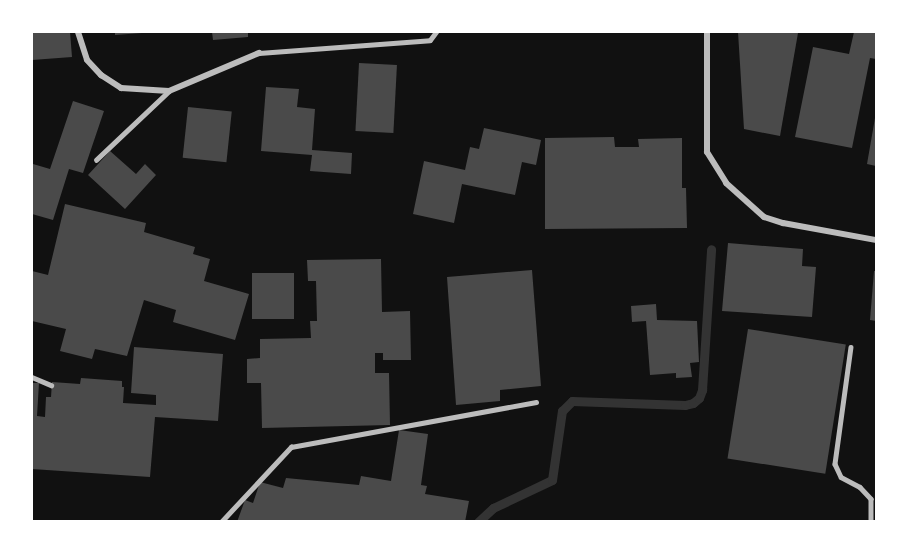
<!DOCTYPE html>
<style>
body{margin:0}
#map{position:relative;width:908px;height:553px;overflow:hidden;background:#111;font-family:"Public Sans",sans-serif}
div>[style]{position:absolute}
.stream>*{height:9px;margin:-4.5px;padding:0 4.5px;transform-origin:4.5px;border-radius:4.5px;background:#333}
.building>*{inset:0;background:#4a4a4a;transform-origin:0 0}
.service>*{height:4.5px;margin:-2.25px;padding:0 2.25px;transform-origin:2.25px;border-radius:2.25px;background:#bcbcbc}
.minor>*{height:6px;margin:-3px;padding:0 3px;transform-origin:3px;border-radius:3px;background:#bcbcbc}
span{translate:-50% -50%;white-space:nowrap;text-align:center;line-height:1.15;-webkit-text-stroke:6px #fff;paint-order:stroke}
.frame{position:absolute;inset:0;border:33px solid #fff;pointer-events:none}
</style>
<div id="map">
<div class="stream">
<i style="left:478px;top:522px;width:21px;rotate:-43deg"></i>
<i style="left:493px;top:508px;width:65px;rotate:-25.4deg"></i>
<i style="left:552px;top:480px;width:70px;rotate:-81.8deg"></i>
<i style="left:562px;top:411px;width:14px;rotate:-45deg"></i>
<i style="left:572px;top:401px;width:113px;rotate:2deg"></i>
<i style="left:685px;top:405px;width:8px;rotate:-14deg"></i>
<i style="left:693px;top:403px;width:8px;rotate:-40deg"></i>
<i style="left:699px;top:398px;width:9px;rotate:-69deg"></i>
<i style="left:702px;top:390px;width:141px;rotate:-86.3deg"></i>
</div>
<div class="building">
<i style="clip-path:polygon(32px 32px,70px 32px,72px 57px,32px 60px)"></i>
<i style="clip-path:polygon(115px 32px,142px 32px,142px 33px,115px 35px)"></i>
<i style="clip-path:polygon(212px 32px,248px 32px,248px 37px,213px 40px)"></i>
<i style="clip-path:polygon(738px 32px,798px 33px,780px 136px,744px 129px)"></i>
<i style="clip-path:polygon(854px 32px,876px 32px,876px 59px,870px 58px,852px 148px,795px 137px,813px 47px,849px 54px)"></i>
<i style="left:359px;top:63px;width:38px;height:68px;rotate:3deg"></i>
<i style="clip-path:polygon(266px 87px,299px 89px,297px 107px,315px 109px,312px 150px,352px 153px,351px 174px,310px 171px,312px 155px,261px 151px)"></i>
<i style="clip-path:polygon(73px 101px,104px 111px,83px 173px,69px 169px,53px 220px,32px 214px,32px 168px,33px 164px,50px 169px)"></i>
<i style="left:188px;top:107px;width:44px;height:51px;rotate:6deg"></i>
<i style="clip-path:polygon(875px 118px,876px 118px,876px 166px,867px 164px)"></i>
<i style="clip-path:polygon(484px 128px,541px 140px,536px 165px,522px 162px,515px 195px,462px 184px,454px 223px,413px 214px,424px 161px,465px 170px,470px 147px,479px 149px)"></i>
<i style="clip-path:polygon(614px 137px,615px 147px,639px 147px,638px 139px,682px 138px,682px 188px,686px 188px,687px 228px,545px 229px,545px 138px)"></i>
<i style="clip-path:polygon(110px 151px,136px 174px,145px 164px,156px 175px,125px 209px,88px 175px)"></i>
<i style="clip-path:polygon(65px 204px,146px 223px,144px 232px,195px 247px,193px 254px,210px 259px,204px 281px,249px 294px,235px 340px,173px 322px,176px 310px,144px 300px,127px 356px,95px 349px,92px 359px,60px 351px,66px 329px,32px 321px,32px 271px,48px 275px)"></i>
<i style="clip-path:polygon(728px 243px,803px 249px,802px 266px,816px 267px,812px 317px,722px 311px)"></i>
<i style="clip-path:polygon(381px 259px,382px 312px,410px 311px,411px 360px,383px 360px,383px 353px,375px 353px,375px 373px,389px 373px,390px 425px,262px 428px,261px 383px,247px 383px,247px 359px,260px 358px,260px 339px,311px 338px,310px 321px,317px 321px,316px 281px,308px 281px,307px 260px)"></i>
<i style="clip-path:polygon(532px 270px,541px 386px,500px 390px,500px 401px,456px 405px,447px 277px)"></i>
<i style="clip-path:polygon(874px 271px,876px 271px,876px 321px,870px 320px)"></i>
<i style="left:252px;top:273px;width:42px;height:46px"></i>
<i style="clip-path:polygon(656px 304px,657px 320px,697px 321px,699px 362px,690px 363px,692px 377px,676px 378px,676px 373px,650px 375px,646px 321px,632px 322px,631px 306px)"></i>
<i style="left:748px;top:329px;width:99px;height:131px;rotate:9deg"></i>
<i style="clip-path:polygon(134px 347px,223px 354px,218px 421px,155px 417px,150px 477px,32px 469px,32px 383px,39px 383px,37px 416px,45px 417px,46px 397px,51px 397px,52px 382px,80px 384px,81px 378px,122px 381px,122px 387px,124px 387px,123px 403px,156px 405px,156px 395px,131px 393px)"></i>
<i style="clip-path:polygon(399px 430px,428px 434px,421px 485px,427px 486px,425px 494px,469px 501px,465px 522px,237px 522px,245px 500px,253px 503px,260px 482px,283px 488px,286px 478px,359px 485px,361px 476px,391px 481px)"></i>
</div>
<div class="service">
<i style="left:259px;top:53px;width:171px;rotate:-4.3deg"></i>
<i style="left:430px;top:40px;width:10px;rotate:-53deg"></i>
<i style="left:96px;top:160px;width:100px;rotate:-43.4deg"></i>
<i style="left:851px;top:347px;width:118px;rotate:97.8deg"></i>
<i style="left:835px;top:464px;width:14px;rotate:65deg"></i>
<i style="left:841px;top:477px;width:21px;rotate:28deg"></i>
<i style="left:860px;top:487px;width:16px;rotate:47deg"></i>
<i style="left:871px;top:499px;width:23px;rotate:90deg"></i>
<i style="left:32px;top:377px;width:21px;rotate:23deg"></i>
<i style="left:221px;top:522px;width:103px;rotate:-47deg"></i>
<i style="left:291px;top:447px;width:249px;rotate:-10.4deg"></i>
</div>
<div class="minor">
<i style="left:78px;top:32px;width:29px;rotate:72deg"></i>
<i style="left:87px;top:60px;width:21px;rotate:47deg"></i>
<i style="left:101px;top:75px;width:24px;rotate:33deg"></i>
<i style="left:121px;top:88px;width:48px;rotate:3.6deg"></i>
<i style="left:169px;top:91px;width:98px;rotate:-22.9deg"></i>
<i style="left:707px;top:32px;width:120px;rotate:90deg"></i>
<i style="left:707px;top:152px;width:36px;rotate:58deg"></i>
<i style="left:726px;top:183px;width:51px;rotate:41.8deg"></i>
<i style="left:764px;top:217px;width:20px;rotate:18deg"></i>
<i style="left:783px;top:223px;width:95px;rotate:10.4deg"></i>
</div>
<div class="frame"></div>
</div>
